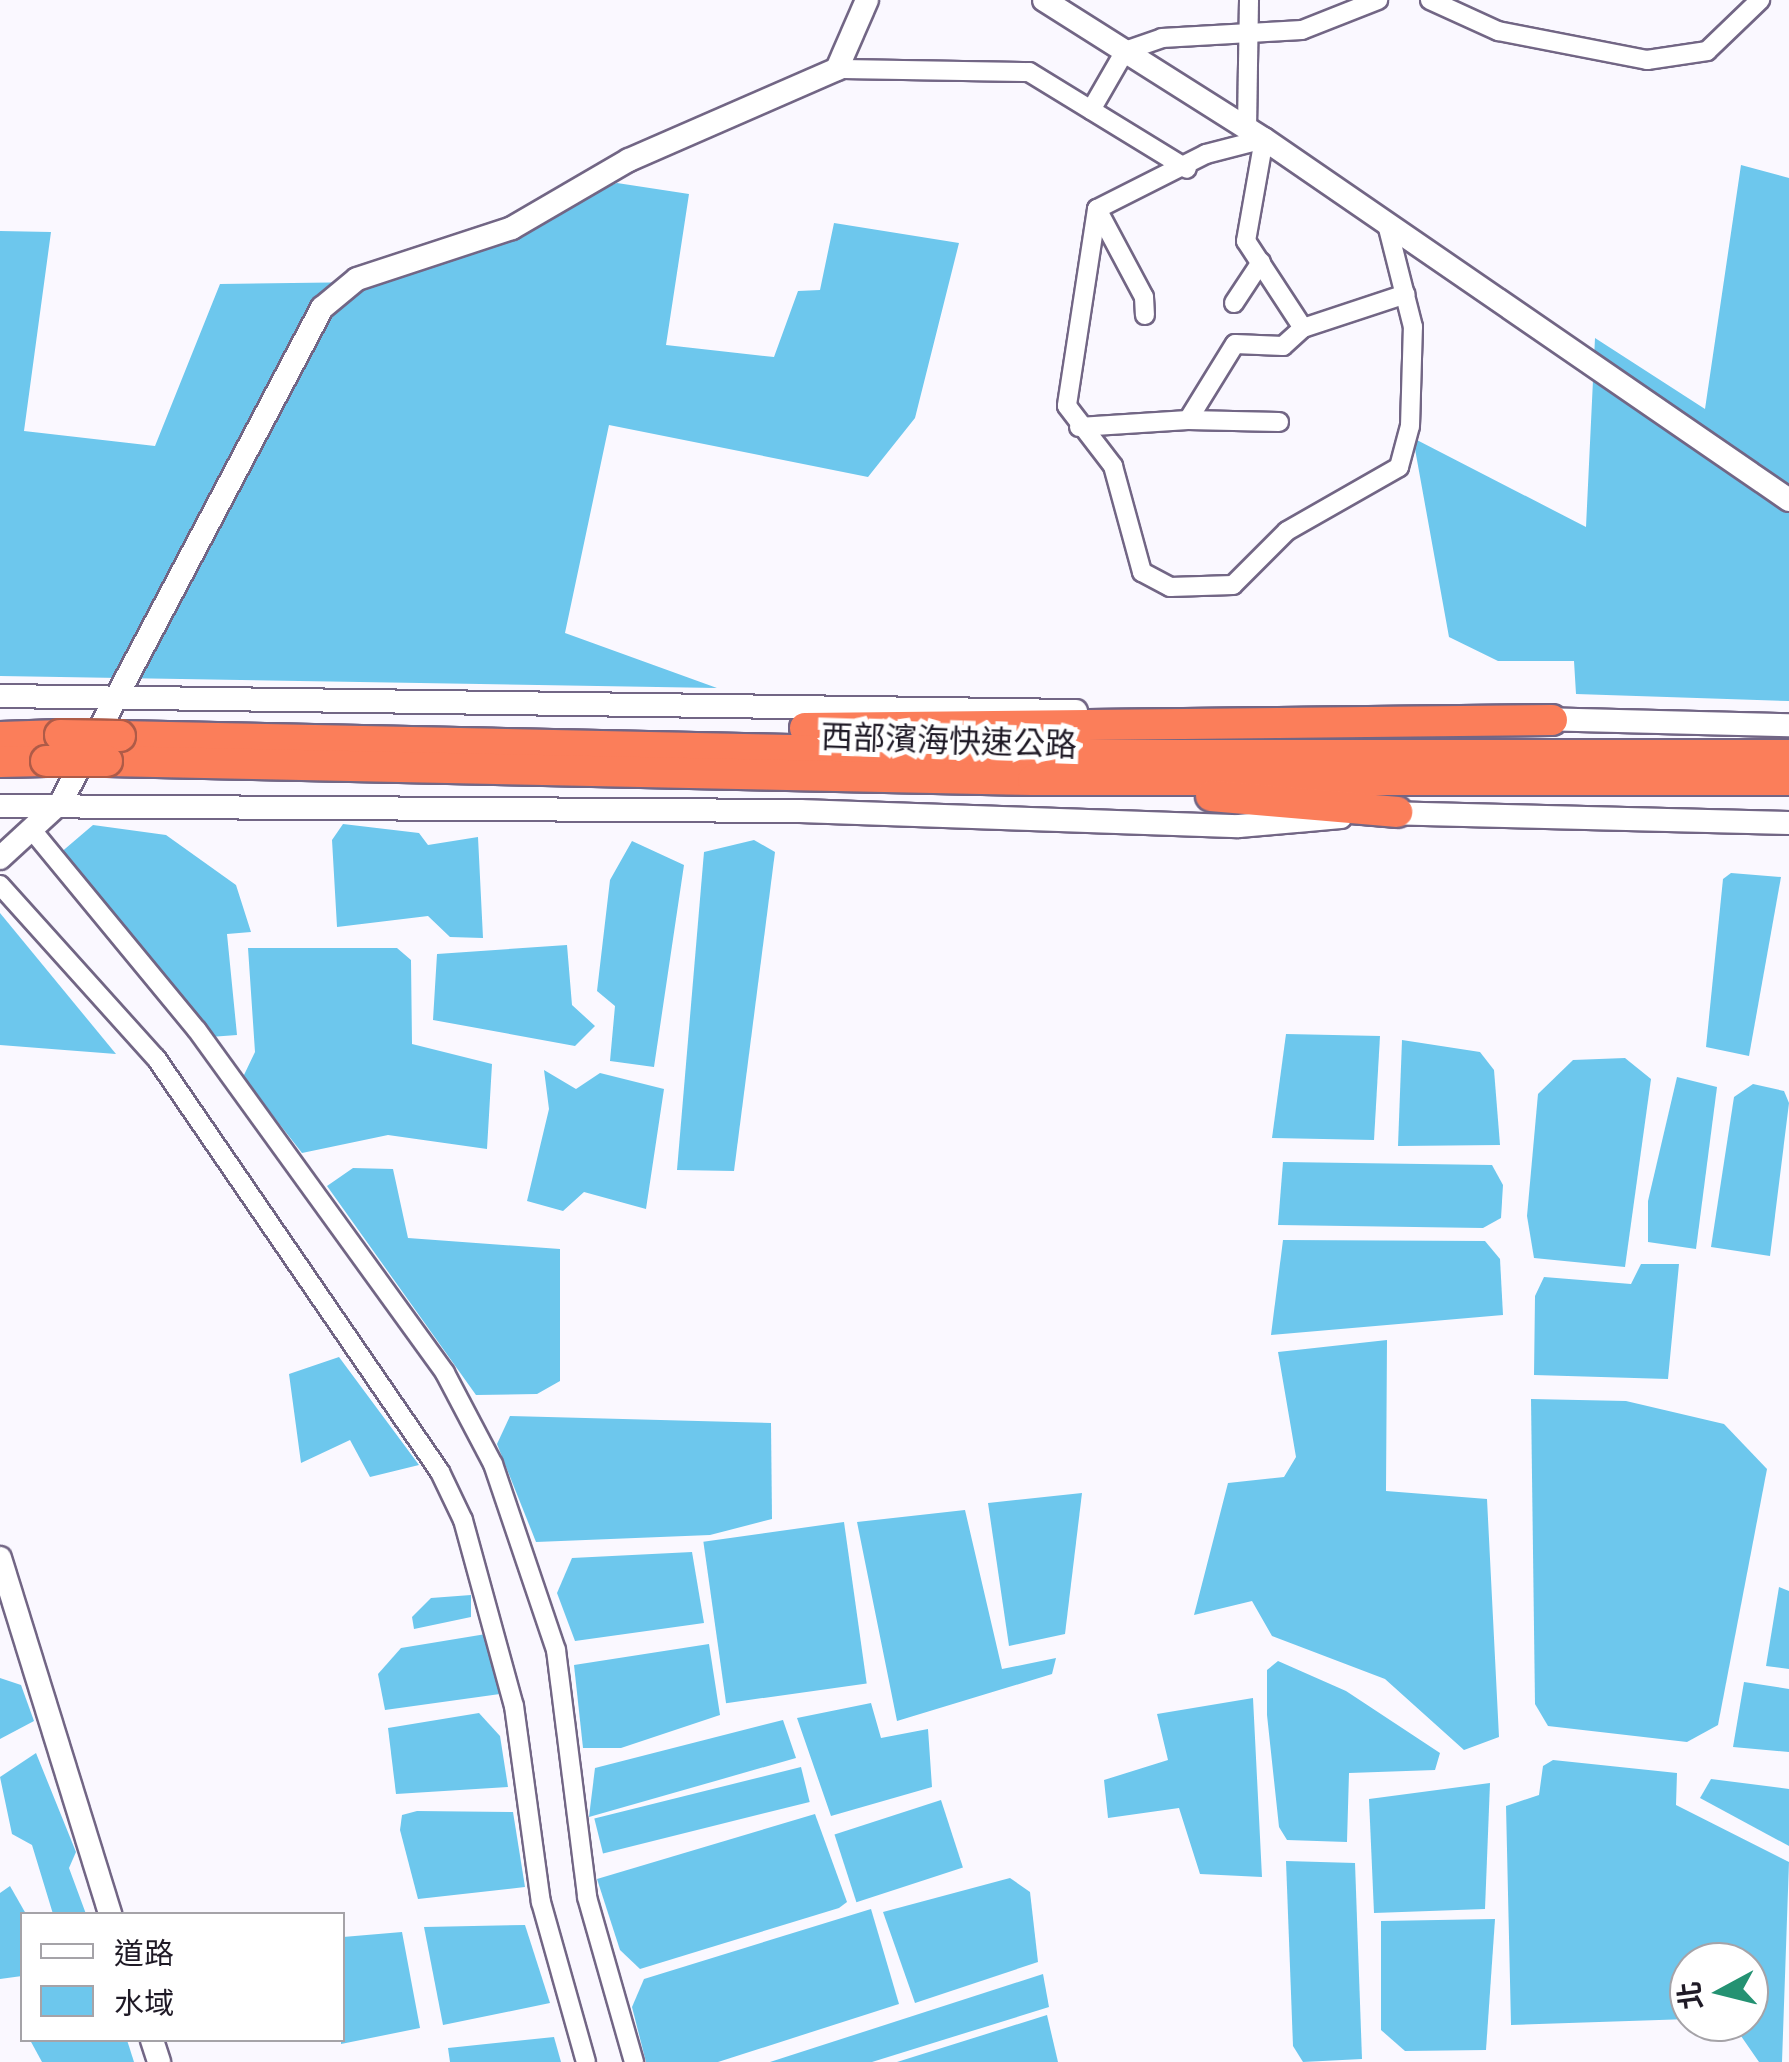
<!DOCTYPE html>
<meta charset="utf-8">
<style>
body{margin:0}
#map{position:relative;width:1789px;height:2062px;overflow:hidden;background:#faf8ff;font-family:"DejaVu Sans","Noto Sans TC",sans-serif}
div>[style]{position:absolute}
.water>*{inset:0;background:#6dc7ed;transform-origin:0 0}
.roads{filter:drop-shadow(2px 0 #726685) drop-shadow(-2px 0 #726685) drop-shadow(0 2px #726685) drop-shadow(0 -2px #726685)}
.street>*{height:18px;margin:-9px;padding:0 9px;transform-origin:9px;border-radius:9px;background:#fff}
.secondary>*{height:22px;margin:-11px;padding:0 11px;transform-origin:11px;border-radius:11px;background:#fff}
.highway>*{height:30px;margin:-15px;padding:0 15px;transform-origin:15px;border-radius:15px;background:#fb7e5a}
.bridges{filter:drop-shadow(2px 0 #ae5b48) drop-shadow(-2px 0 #ae5b48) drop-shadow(0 2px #ae5b48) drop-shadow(0 -2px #ae5b48)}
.highway-bridge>*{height:30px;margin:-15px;padding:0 15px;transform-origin:15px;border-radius:15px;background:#fb7e5a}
span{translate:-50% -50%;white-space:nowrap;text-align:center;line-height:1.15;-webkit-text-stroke:10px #fff;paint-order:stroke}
.street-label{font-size:32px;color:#1f1a26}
.legend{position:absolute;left:20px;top:1912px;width:325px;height:130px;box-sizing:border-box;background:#fff;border:2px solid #a5a3a8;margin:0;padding:12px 18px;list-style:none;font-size:30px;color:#1f1a26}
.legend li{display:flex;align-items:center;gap:20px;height:50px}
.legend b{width:50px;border:2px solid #a5a3a8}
.north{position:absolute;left:1669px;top:1942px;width:100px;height:100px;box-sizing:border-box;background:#fff;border:2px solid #a5a3a8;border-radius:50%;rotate:263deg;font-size:28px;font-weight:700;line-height:40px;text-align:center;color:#1f1a26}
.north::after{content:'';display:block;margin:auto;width:35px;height:45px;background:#249272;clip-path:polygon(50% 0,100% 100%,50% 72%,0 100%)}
</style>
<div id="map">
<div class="water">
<i style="clip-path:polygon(1741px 165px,1789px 178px,1789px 701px,1576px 694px,1574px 661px,1498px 661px,1449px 637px,1413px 438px,1586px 527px,1595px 338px,1705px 409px)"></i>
<i style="clip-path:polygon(617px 183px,689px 194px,666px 345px,774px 357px,798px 291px,820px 290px,834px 223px,959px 243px,915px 418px,868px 477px,609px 425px,565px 633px,717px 688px,0 676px,0 231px,51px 232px,24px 431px,155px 446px,220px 284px,369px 282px)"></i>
<i style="clip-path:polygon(343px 824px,419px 833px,428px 845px,478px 837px,483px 938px,450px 937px,428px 916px,337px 927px,332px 840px)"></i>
<i style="clip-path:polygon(93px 825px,166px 835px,236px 885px,251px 932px,227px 934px,237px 1035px,210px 1037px,59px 854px)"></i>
<i style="clip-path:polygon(754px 840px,775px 852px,734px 1171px,677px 1170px,704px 852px)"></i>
<i style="clip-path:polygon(632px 841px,684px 865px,654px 1067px,610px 1061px,615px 1006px,597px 991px,610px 880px)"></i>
<i style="clip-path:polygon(1731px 873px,1781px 877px,1749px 1056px,1706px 1047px,1723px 879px)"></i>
<i style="clip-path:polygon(0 913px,116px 1054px,0 1045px)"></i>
<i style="clip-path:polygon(567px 945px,572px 1005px,595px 1026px,575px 1046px,433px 1020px,437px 954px)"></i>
<i style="clip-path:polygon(248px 948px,397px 948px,411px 960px,412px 1044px,492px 1064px,487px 1149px,388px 1135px,302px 1153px,243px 1077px,255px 1052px)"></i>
<i style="clip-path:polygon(1286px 1034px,1380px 1036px,1374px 1140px,1272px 1138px)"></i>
<i style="clip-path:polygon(1402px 1040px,1480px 1052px,1494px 1070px,1500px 1145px,1398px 1146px)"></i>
<i style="clip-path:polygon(1625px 1058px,1651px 1079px,1625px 1267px,1534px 1258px,1527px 1216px,1538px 1094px,1573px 1060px)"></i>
<i style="clip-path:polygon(544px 1070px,576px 1089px,600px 1073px,664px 1089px,646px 1209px,584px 1192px,563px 1211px,527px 1201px,549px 1109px)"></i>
<i style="clip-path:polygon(1677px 1077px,1717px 1087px,1696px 1249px,1648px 1242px,1648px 1201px)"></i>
<i style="clip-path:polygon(1753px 1084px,1784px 1091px,1789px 1103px,1770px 1256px,1711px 1247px,1734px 1097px)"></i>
<i style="clip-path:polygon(1283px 1162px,1492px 1165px,1503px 1185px,1501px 1218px,1483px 1228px,1278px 1225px)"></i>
<i style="clip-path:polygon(353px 1168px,393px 1169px,408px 1238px,560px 1249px,560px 1381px,537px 1394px,476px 1395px,327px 1186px)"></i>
<i style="clip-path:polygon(1283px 1240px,1485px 1241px,1500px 1259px,1503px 1315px,1271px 1335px)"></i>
<i style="clip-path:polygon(1641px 1264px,1679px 1264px,1668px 1379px,1534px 1375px,1535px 1296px,1544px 1277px,1631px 1284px)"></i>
<i style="clip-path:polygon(1387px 1340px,1386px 1491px,1487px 1499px,1499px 1737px,1464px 1750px,1385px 1679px,1272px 1636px,1252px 1601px,1194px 1615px,1228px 1483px,1284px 1477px,1296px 1457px,1278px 1352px)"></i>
<i style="clip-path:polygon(339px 1357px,419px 1465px,370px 1477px,350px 1440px,301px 1463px,289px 1374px)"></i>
<i style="clip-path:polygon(1531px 1399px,1626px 1401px,1724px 1424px,1767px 1469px,1718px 1725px,1687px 1742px,1548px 1726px,1535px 1704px)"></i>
<i style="clip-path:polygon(510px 1416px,771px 1423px,772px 1519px,710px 1535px,536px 1542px,497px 1444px)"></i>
<i style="clip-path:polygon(1082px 1493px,1065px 1634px,1009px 1646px,988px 1503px)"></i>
<i style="clip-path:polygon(965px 1510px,1002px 1669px,1056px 1658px,1052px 1674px,897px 1721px,857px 1522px)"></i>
<i style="left:844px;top:1522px;width:163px;height:142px;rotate:82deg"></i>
<i style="clip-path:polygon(692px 1552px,704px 1623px,575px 1641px,557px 1593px,572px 1558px)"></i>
<i style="clip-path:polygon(1779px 1587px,1789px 1591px,1789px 1669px,1766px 1666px)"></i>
<i style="clip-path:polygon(471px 1595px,471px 1617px,414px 1629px,412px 1617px,431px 1598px)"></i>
<i style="clip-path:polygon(486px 1634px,500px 1694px,385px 1710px,378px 1674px,401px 1648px)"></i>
<i style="clip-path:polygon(709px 1644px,720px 1715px,621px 1748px,583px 1748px,574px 1665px)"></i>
<i style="clip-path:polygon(1278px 1661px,1346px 1691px,1440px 1753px,1435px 1770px,1349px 1773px,1347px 1842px,1287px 1840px,1279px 1827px,1267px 1715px,1267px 1670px)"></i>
<i style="clip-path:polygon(0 1678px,21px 1685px,34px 1721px,0 1739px)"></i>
<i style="clip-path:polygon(1744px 1682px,1789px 1689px,1789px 1752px,1733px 1747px)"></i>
<i style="clip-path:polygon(1253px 1698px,1262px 1877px,1200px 1874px,1179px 1808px,1108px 1818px,1104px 1780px,1168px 1760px,1157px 1714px)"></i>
<i style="clip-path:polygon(871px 1703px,881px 1738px,928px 1729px,932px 1787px,831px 1816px,797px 1718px)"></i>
<i style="clip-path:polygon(479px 1713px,500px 1736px,508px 1787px,396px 1794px,388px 1728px)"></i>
<i style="clip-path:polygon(783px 1720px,796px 1758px,589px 1817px,595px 1768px)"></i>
<i style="clip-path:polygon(36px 1753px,76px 1852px,69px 1868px,86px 1914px,53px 1914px,32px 1845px,12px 1834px,0 1777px)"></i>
<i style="clip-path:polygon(1553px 1760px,1677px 1773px,1676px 1805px,1789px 1862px,1782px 2062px,1759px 2062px,1741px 2036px,1706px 2022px,1749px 2022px,1749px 1962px,1689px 1962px,1689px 2019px,1511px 2025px,1506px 1806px,1539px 1795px,1543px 1766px)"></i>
<i style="left:801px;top:1767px;width:36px;height:213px;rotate:76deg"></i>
<i style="clip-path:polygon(1711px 1779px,1789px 1789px,1789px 1846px,1700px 1798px)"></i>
<i style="clip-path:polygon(1490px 1783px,1485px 1909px,1374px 1913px,1369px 1799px)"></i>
<i style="left:941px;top:1800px;width:71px;height:112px;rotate:72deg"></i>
<i style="clip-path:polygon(417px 1811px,513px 1812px,525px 1887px,418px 1899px,400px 1830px,402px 1815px)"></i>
<i style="clip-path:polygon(815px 1814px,847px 1902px,839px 1908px,640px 1969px,620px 1950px,597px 1879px)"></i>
<i style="clip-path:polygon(1286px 1861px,1355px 1863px,1362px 2059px,1303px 2062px,1293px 2046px)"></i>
<i style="clip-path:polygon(1010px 1878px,1030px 1892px,1038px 1962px,915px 2003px,883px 1912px)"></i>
<i style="clip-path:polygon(10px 1886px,26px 1914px,22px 1976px,0 1979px,0 1893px)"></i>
<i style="clip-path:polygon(871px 1909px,899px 2004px,718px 2062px,646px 2062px,632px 2007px,644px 1979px)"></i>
<i style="clip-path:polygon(1495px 1919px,1486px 2050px,1405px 2051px,1381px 2030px,1381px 1921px)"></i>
<i style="clip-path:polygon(525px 1925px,550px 2003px,443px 2025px,424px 1927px)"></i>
<i style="clip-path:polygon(402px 1932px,420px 2028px,341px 2044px,343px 1937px)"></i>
<i style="clip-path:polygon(1043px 1974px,1049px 2007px,872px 2062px,770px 2062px)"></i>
<i style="clip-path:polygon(1047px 2015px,1058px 2062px,897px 2062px)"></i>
<i style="clip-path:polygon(554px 2037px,561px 2062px,450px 2062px,448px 2048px)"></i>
<i style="clip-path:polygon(30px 2040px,127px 2040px,134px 2062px,42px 2062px)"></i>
</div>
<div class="roads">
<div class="street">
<i style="left:1430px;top:0;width:75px;rotate:24.5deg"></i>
<i style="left:1498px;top:31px;width:152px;rotate:11deg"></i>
<i style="left:1647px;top:60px;width:61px;rotate:-8.5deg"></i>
<i style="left:1707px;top:51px;width:74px;rotate:-43.9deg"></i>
<i style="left:837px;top:69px;width:192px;rotate:0.9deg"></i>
<i style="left:1029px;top:72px;width:185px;rotate:31.5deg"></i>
<i style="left:1091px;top:110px;width:68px;rotate:-60deg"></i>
<i style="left:1125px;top:51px;width:39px;rotate:-19deg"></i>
<i style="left:1162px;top:38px;width:140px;rotate:-3.3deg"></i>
<i style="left:1302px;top:30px;width:82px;rotate:-21.5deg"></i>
<i style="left:1247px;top:128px;width:128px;rotate:-89.1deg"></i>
<i style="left:1097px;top:209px;width:100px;rotate:61.9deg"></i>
<i style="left:1144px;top:297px;width:18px;rotate:87deg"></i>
<i style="left:1234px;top:303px;width:49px;rotate:-56.6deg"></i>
<i style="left:1303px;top:328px;width:104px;rotate:-123.2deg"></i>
<i style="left:1246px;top:241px;width:104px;rotate:-80deg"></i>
<i style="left:1264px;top:139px;width:60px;rotate:165.5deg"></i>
<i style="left:1206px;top:154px;width:122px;rotate:153.2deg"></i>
<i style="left:1097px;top:209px;width:199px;rotate:98.7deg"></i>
<i style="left:1067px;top:406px;width:76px;rotate:52.5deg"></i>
<i style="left:1113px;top:466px;width:110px;rotate:74.7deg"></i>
<i style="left:1142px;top:572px;width:32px;rotate:28deg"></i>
<i style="left:1170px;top:587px;width:63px;rotate:-1.8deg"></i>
<i style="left:1233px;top:585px;width:76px;rotate:-45deg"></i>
<i style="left:1287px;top:531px;width:129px;rotate:-29.7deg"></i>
<i style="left:1399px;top:467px;width:42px;rotate:-75deg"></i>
<i style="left:1410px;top:426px;width:99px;rotate:-88.3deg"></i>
<i style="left:1413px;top:327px;width:102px;rotate:-104.2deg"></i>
<i style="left:1188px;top:420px;width:91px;rotate:1.3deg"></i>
<i style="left:1079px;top:427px;width:109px;rotate:-3.7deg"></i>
<i style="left:1188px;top:420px;width:89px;rotate:-58.3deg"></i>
<i style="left:1235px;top:344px;width:48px;rotate:2.4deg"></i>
<i style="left:1283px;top:346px;width:27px;rotate:-42deg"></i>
<i style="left:1303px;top:328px;width:108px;rotate:-18.3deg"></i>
<i style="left:32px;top:830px;width:259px;rotate:50.5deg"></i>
<i style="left:197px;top:1030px;width:423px;rotate:54.1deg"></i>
<i style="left:445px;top:1373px;width:103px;rotate:62.2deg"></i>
<i style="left:493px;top:1464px;width:196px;rotate:71.3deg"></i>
<i style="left:556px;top:1650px;width:249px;rotate:82.8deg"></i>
<i style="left:587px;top:1897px;width:172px;rotate:74.1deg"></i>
<i style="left:0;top:885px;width:233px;rotate:48deg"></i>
<i style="left:156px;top:1058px;width:502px;rotate:55.55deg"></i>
<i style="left:440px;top:1472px;width:53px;rotate:64.4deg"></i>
<i style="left:463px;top:1520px;width:193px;rotate:74.7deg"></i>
<i style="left:514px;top:1706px;width:198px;rotate:82.2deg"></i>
<i style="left:541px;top:1902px;width:166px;rotate:74.3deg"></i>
</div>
<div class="secondary">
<i style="left:1044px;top:0;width:260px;rotate:32.3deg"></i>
<i style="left:1264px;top:139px;width:637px;rotate:34.51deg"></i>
<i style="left:0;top:696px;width:1076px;rotate:0.8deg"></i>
<i style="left:1538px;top:719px;width:251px;rotate:1.4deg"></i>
<i style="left:0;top:806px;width:800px;rotate:0.36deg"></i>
<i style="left:800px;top:811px;width:439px;rotate:2deg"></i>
<i style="left:1239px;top:826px;width:102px;rotate:-5deg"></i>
<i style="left:1383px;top:813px;width:406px;rotate:1.4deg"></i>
<i style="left:0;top:858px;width:83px;rotate:-42.6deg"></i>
<i style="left:61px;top:802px;width:559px;rotate:-62.15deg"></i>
<i style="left:322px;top:308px;width:45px;rotate:-39.6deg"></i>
<i style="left:357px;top:279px;width:163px;rotate:-18.2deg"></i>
<i style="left:512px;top:228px;width:135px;rotate:-30.2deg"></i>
<i style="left:629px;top:160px;width:227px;rotate:-23.6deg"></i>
<i style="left:837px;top:69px;width:75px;rotate:-66.5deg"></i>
<i style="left:0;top:1558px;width:373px;rotate:72.8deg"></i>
<i style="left:152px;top:2040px;width:23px;rotate:72deg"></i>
</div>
<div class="highway">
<i style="left:805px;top:728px;width:747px;rotate:-0.61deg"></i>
<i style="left:120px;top:736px;width:913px;rotate:1.19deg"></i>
<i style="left:1033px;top:755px;width:756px"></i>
<i style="left:0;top:737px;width:60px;rotate:-1.9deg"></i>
<i style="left:107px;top:761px;width:926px;rotate:1.18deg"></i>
<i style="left:1033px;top:780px;width:756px"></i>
<i style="left:0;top:762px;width:46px;rotate:-1.2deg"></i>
<i style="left:1211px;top:796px;width:187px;rotate:4.9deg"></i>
</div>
</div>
<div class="bridges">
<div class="highway-bridge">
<i style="left:60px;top:735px;width:60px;rotate:1deg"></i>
<i style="left:46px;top:761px;width:61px"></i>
</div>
</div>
<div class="street-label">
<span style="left:949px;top:741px;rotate:2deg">西部濱海快速公路</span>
</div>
<ul class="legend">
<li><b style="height:12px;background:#fff"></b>道路</li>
<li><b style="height:28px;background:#6dc7ed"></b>水域</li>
</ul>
<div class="north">北</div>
</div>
